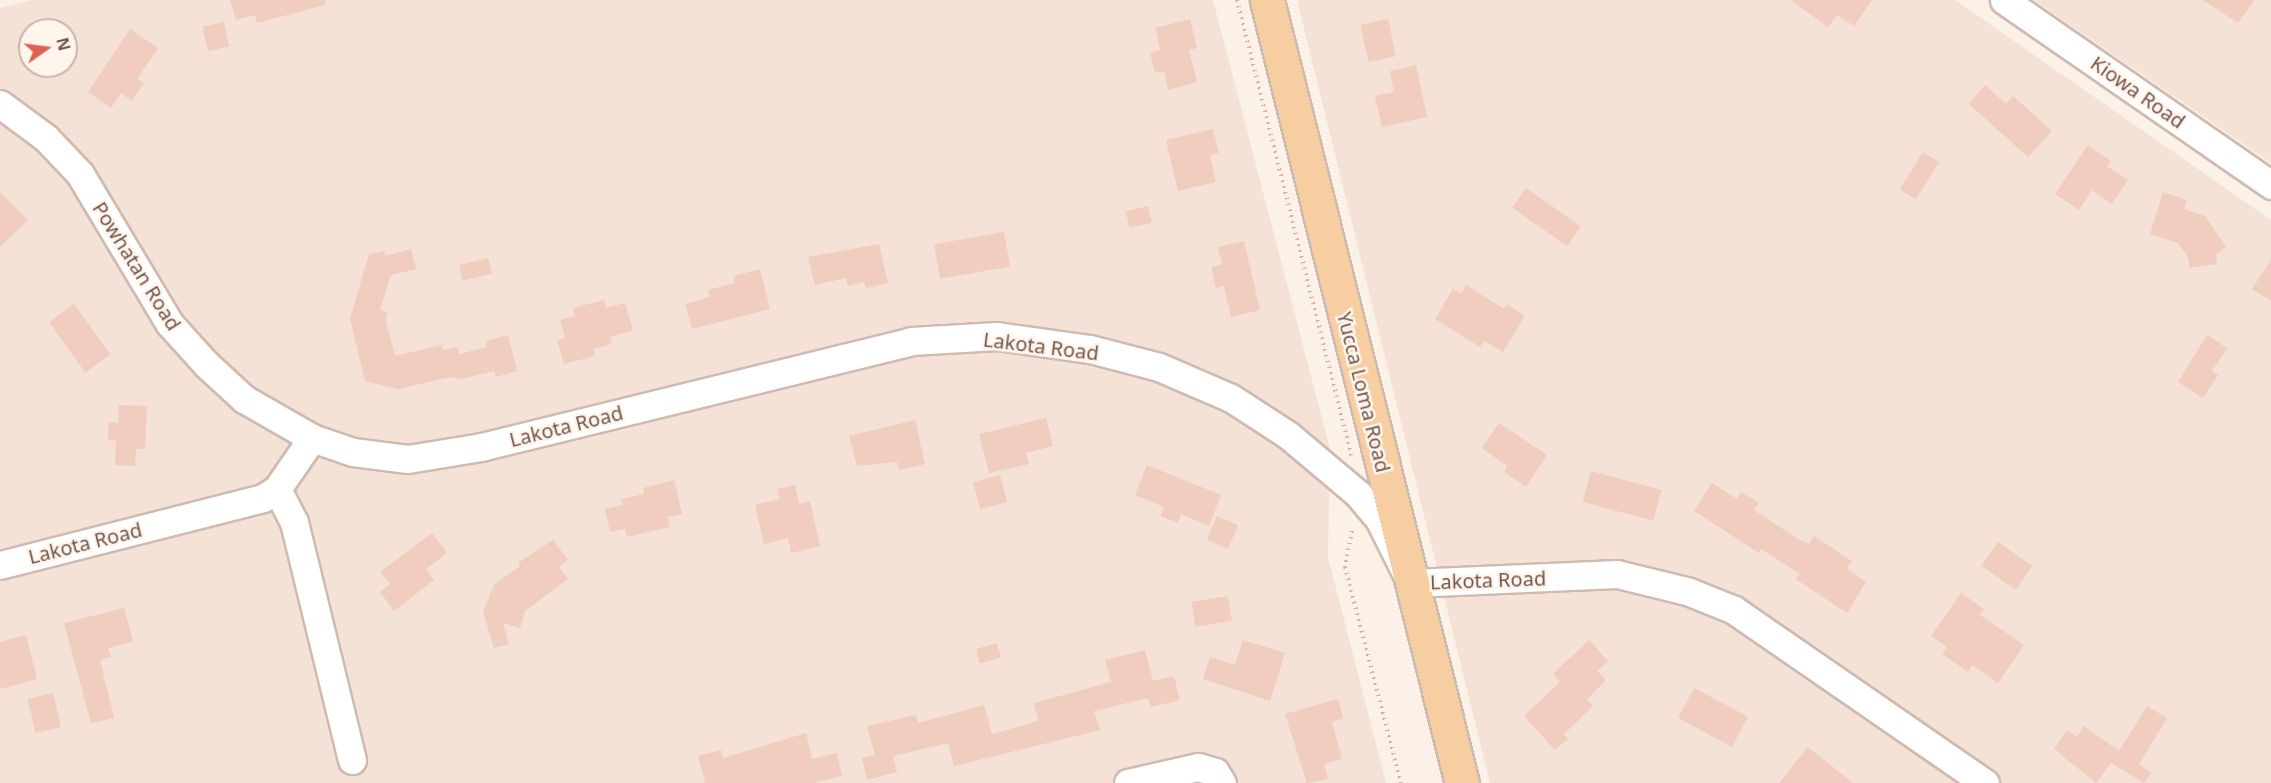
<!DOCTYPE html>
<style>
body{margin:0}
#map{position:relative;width:2271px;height:783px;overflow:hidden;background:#fbf1e6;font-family:"Noto Sans",sans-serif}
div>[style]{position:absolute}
.residential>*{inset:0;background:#f3e2d5}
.building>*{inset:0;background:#f0cdbf;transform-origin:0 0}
.path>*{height:4px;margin-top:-2px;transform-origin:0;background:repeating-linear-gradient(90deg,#d5b0a2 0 1.5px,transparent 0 6px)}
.roads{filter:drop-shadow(2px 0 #cfbab0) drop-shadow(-2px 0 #cfbab0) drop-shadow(0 2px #cfbab0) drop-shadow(0 -2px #cfbab0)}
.minor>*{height:27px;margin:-13.5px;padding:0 13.5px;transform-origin:13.5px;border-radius:13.5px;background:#fff}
.major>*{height:33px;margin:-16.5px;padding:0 16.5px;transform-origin:16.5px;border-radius:16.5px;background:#f7cea2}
span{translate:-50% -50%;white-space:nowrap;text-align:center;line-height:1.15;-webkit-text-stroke:5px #fef5ed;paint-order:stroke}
.street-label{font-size:20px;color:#74564c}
.north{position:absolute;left:18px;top:18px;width:60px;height:60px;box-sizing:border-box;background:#fef5ed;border:2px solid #c7b5ad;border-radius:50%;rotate:76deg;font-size:16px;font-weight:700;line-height:24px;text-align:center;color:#74564c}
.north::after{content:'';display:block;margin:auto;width:21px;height:27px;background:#e06151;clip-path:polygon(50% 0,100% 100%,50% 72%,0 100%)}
</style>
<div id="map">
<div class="residential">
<i style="clip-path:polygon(evenodd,33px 0,1213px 0,1330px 449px,1328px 557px,1386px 783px,0 783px,0 8px,33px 0,30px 30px,66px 30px,66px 66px,30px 66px,30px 30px)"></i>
<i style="clip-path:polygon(1297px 0,1955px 0,2271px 220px,2271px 783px,1490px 783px)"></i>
<i style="clip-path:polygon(2034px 0,2271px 0,2271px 163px)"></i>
</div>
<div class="building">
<i style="clip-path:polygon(230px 0,325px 0,325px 5px,257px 23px,255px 15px,236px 20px)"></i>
<i style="clip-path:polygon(1790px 0,1872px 0,1854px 26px,1837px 15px,1828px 27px)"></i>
<i style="clip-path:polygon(2203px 0,2254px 0,2238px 23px)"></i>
<i style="clip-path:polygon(1190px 19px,1197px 48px,1189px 50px,1197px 82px,1168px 90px,1164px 71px,1155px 73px,1150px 53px,1160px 50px,1155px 28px)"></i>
<i style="left:1388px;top:19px;width:38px;height:28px;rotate:78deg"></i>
<i style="left:224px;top:22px;width:25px;height:22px;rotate:78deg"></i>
<i style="clip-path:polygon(130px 29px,158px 48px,137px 79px,144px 83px,132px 101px,121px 93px,111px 108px,88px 92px)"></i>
<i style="clip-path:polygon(1416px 65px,1427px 117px,1382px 127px,1375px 96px,1394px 92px,1390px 71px)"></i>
<i style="clip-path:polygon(1985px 85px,2006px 104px,2013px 96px,2052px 131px,2028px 157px,1969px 104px)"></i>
<i style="clip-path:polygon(1213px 129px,1219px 153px,1210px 155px,1216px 182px,1178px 191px,1166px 140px)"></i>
<i style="clip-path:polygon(2088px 145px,2111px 161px,2107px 166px,2128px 180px,2112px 204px,2092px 190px,2079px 210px,2055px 194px)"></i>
<i style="left:1923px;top:152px;width:19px;height:44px;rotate:32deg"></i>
<i style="left:1526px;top:188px;width:67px;height:24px;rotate:35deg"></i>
<i style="clip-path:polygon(0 192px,28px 220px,0 247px)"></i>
<i style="clip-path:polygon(2163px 192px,2187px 200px,2184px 209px,2205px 216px,2226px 247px,2216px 254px,2217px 264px,2190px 268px,2188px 257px,2178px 243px,2150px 234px)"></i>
<i style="left:1148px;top:206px;width:17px;height:23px;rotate:77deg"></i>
<i style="left:1004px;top:232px;width:35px;height:71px;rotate:80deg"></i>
<i style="clip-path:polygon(1244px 241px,1260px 310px,1231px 317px,1224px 286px,1216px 288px,1211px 267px,1222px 264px,1218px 247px)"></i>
<i style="clip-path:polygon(879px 244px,888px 283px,866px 288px,864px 282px,848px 286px,846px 278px,815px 285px,808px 257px)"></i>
<i style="clip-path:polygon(411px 249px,416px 269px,391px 275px,380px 310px,388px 312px,386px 321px,395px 356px,442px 345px,443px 350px,457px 347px,459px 354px,487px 347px,486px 341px,508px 335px,517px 371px,496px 377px,494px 371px,461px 379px,451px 377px,398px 389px,365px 381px,350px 319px,369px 254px,384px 251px,385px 256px)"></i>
<i style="left:488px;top:258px;width:16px;height:30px;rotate:76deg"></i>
<i style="clip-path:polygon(2271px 260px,2271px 301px,2252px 289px)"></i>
<i style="clip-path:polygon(760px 269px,770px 309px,692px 329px,685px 304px,710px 297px,708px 290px,735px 283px,734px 276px)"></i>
<i style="clip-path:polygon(1466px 285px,1504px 309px,1507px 304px,1525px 316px,1503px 352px,1484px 341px,1480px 347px,1435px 319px,1453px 289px,1461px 293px)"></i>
<i style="clip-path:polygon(604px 300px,606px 308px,625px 303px,633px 330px,610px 337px,612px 344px,593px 349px,595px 356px,564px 364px,557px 340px,565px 338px,560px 320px,575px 316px,573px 308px)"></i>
<i style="left:74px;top:304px;width:62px;height:31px;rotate:54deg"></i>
<i style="clip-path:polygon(2207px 335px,2227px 348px,2212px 371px,2218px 375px,2203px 398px,2178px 382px)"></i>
<i style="clip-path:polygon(119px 405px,147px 406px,145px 449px,136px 449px,135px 466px,115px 465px,116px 441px,108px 440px,109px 422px,118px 423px)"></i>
<i style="clip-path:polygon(1046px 418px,1053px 446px,1026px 453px,1029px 464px,989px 473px,979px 434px)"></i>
<i style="clip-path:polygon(915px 420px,925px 464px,899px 470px,897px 462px,857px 466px,849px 436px)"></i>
<i style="clip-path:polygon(1499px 423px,1547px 455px,1526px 487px,1504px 472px,1507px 466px,1482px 448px)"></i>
<i style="clip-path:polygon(1147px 465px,1221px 495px,1209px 526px,1181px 514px,1178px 523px,1161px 516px,1164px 507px,1135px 495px)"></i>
<i style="left:1591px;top:471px;width:73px;height:32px;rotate:15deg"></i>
<i style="left:1000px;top:475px;width:28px;height:28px;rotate:75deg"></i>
<i style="clip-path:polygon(674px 480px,682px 514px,667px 517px,670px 527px,627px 537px,625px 529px,610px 532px,605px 509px,623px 505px,621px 499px,644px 494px,643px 488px)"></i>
<i style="clip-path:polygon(1712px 483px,1737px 499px,1741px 492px,1759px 503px,1754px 510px,1798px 539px,1809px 544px,1814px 536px,1852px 561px,1847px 569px,1866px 582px,1847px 613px,1796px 579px,1800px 574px,1761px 549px,1759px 553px,1694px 511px)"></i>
<i style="clip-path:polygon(795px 485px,799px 504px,810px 501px,820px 546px,791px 553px,788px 538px,764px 544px,755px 505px,780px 499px,777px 489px)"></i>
<i style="left:1217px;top:516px;width:23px;height:26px;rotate:23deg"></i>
<i style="clip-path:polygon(432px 533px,447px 553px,426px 569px,434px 580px,394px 611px,380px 592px,390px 584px,380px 572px)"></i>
<i style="clip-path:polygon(553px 540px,568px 560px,559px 567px,568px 579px,525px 611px,520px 628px,503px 623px,509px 644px,494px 648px,483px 612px,494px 585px,520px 566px,518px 563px)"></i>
<i style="left:1998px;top:542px;width:42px;height:29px;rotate:35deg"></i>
<i style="clip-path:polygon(1961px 593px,1984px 609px,1980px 615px,2024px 645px,1998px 683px,1972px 665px,1968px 672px,1942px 654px,1947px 647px,1931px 636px)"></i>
<i style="left:1228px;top:596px;width:25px;height:37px;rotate:81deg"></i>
<i style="clip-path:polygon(124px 608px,133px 641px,108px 648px,111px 657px,100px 660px,114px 718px,91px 723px,64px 623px)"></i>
<i style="clip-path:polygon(26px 635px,37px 679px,0 689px,0 642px)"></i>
<i style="clip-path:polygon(1243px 640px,1285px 653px,1270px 701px,1203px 679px,1210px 657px,1235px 665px)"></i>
<i style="clip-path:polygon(1589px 640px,1608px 661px,1597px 671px,1606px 680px,1587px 699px,1593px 706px,1564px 734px,1568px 739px,1555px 750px,1524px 716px,1560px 682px,1553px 674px)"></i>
<i style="left:997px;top:643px;width:15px;height:22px;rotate:74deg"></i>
<i style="clip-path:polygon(1145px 650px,1153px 681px,1174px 676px,1180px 700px,1151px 707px,1148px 698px,1094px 711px,1100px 730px,954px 766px,948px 743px,893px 756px,897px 772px,867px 780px,862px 758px,875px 755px,867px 726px,916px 715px,918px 723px,984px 705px,992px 734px,1031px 723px,1038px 721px,1034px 703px,1111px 682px,1105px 660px)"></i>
<i style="left:1694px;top:688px;width:61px;height:34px;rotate:28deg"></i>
<i style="left:53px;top:693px;width:35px;height:26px;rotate:77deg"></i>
<i style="clip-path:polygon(1338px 699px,1343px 718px,1332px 722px,1342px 759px,1324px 764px,1328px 779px,1307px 783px,1285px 714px)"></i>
<i style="clip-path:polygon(2147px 706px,2167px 718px,2139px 764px,2151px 773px,2144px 783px,2111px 763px,2096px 783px,2054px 749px,2067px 730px,2077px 737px,2084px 726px,2119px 751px)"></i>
<i style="clip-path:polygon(806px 733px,812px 759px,837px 753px,842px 776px,813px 783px,705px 783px,698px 756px,721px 750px,723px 758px)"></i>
<i style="clip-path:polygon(1808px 747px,1853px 783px,1779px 783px)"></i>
</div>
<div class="path">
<i style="left:1237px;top:0;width:473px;rotate:75.9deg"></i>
<i style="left:1352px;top:531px;width:37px;rotate:101deg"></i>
<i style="left:1345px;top:567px;width:223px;rotate:75.5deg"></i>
</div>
<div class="roads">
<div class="minor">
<i style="left:2004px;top:0;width:325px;rotate:34.7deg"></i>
<i style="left:0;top:104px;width:57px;rotate:36.5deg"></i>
<i style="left:46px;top:138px;width:50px;rotate:46.6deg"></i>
<i style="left:80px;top:174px;width:174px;rotate:59.1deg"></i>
<i style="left:169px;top:323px;width:55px;rotate:47.9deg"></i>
<i style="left:206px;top:364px;width:52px;rotate:42.6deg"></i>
<i style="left:244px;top:399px;width:78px;rotate:29.8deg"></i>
<i style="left:312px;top:438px;width:43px;rotate:18.9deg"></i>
<i style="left:353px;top:452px;width:55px;rotate:7.3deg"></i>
<i style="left:408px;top:459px;width:74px;rotate:-9.3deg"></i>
<i style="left:481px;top:447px;width:443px;rotate:-13.8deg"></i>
<i style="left:911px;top:341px;width:86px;rotate:-3.3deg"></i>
<i style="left:997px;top:336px;width:94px;rotate:8deg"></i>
<i style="left:1090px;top:349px;width:71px;rotate:14.6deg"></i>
<i style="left:1159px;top:367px;width:78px;rotate:23.3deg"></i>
<i style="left:1231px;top:398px;width:68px;rotate:33deg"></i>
<i style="left:1288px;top:435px;width:92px;rotate:40.1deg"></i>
<i style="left:1358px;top:494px;width:33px;rotate:50deg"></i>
<i style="left:1379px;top:519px;width:72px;rotate:63.4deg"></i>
<i style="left:1411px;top:583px;width:206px;rotate:-2.5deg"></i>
<i style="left:1617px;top:574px;width:72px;rotate:13.7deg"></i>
<i style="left:1687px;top:591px;width:51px;rotate:22deg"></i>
<i style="left:1734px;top:610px;width:305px;rotate:34.6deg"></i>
<i style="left:277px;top:489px;width:37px;rotate:63deg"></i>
<i style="left:294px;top:522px;width:245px;rotate:76.3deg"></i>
<i style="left:0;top:565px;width:271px;rotate:-14.3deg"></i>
<i style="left:263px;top:498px;width:17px;rotate:-33deg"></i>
<i style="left:277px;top:489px;width:62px;rotate:-55.5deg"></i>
<i style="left:1128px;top:783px;width:72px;rotate:-12.9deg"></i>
<i style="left:1198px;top:767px;width:18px;rotate:16deg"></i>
<i style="left:1215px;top:772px;width:13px;rotate:58deg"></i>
</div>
<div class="major">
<i style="left:1267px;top:0;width:807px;rotate:76.02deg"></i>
</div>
</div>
<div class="street-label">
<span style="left:2138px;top:92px;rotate:35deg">Kiowa Road</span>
<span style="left:137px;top:266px;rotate:58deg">Powhatan Road</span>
<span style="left:1041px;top:346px;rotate:7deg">Lakota Road</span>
<span style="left:1364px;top:392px;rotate:76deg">Yucca Loma Road</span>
<span style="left:566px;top:426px;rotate:-14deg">Lakota Road</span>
<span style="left:85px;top:543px;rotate:-14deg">Lakota Road</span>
<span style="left:1488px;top:580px;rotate:-2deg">Lakota Road</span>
</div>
<div class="north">N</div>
</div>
